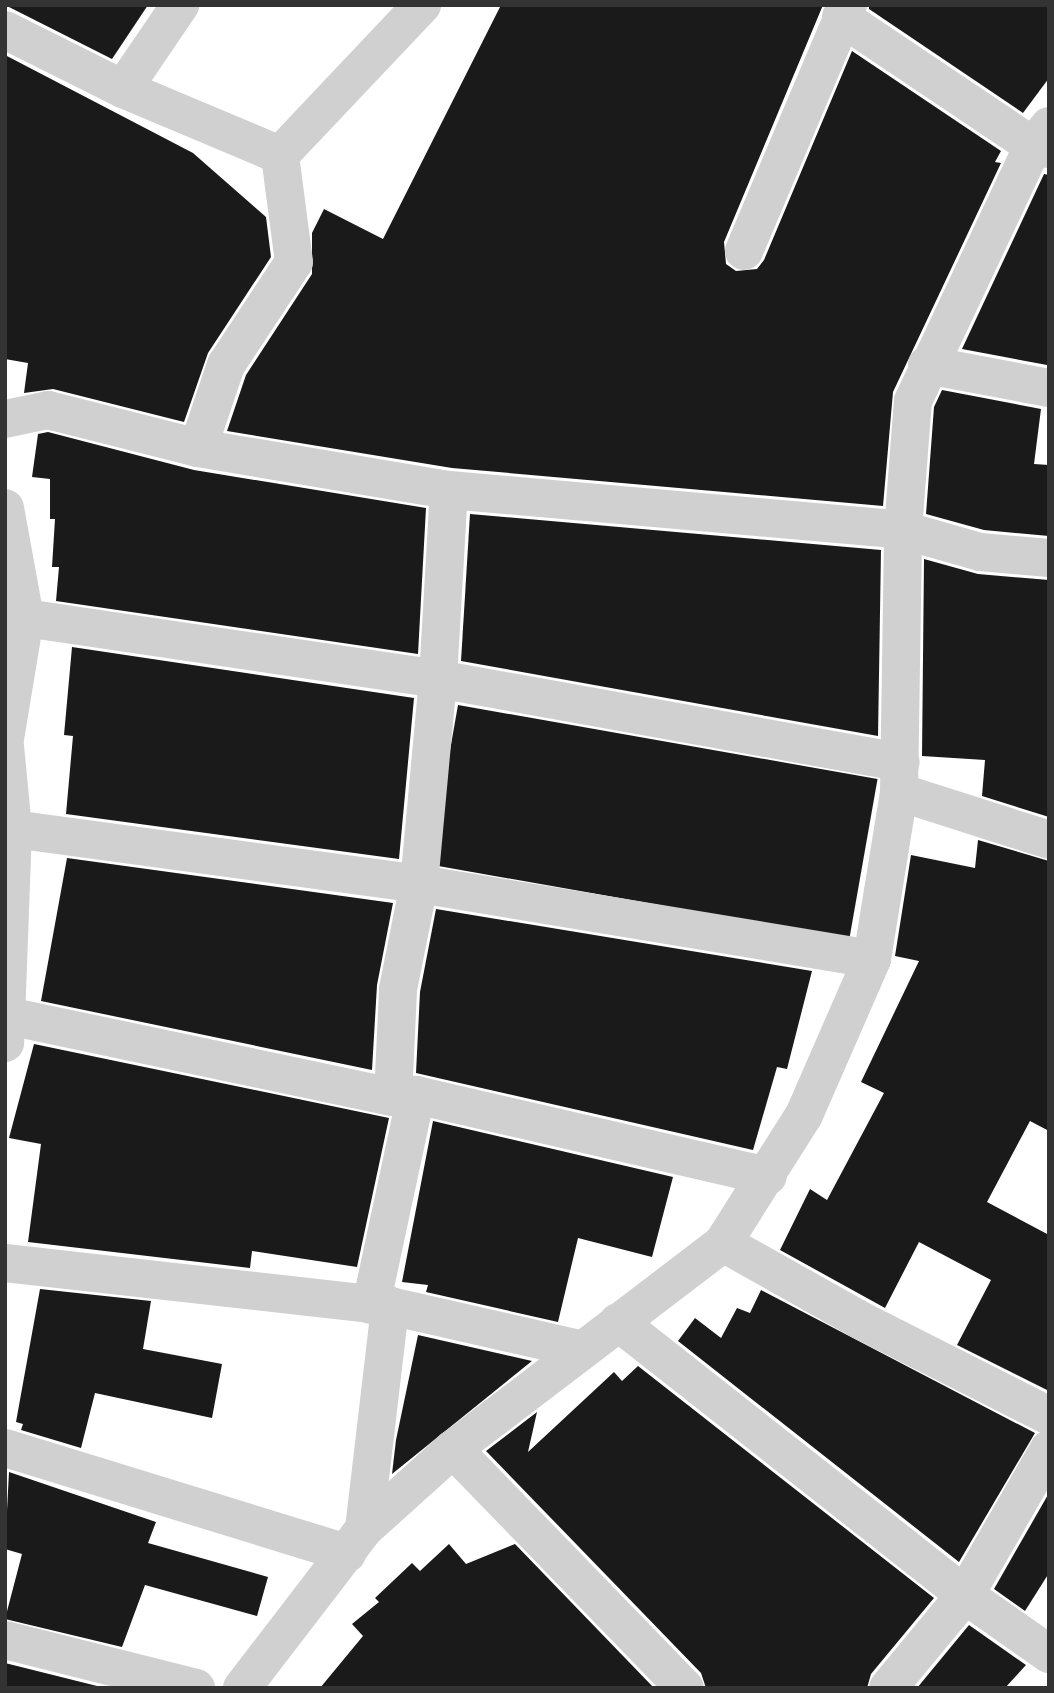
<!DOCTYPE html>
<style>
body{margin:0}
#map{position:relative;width:1054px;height:1693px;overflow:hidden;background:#fff;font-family:Montserrat,sans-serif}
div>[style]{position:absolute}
.building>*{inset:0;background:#1a1a1a;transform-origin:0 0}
.minor>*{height:38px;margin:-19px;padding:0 19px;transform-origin:19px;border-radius:19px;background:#d0d0d0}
span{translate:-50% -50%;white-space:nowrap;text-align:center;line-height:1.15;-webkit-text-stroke:7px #fff;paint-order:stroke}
.frame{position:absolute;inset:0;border:7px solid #333;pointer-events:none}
</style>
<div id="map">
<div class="building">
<i style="clip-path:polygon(5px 5px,148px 5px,112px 59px)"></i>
<i style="clip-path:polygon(501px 5px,823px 5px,724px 242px,726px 264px,736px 271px,757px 269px,764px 260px,852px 51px,1001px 151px,995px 162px,1001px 163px,893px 392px,883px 506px,452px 468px,227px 431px,246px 375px,312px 274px,312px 233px,324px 209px,383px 239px)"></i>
<i style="clip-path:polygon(869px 5px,1049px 5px,1049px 78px,1023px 113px,869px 9px)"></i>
<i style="clip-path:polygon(5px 55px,193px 153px,266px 217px,271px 257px,208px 353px,184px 422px,53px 389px,24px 393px,28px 363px,5px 359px)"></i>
<i style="clip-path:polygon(1044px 174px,1049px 175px,1047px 365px,962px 349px)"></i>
<i style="clip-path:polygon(942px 390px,1041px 409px,1034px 464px,1049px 465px,1049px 536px,984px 530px,926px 514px,934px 407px)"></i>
<i style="clip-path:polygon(48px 432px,194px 470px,426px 508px,418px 654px,56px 601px,59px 567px,52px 567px,55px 519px,50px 519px,50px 479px,32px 477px,38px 434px)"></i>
<i style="clip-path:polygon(470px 514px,881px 550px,878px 736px,461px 661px)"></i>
<i style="clip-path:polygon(924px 559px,978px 574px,1049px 580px,1049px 817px,982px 796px,985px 760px,922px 756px)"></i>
<i style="clip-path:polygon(72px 647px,414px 698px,399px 859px,66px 814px,73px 736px,64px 735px)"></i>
<i style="left:458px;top:705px;width:426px;height:162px;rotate:10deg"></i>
<i style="clip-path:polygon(978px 840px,1049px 861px,1049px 1131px,1030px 1121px,987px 1202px,1049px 1235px,1049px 1391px,957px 1345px,991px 1280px,919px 1242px,885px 1308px,780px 1250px,810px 1189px,827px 1200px,884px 1093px,861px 1082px,919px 961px,895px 956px,911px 855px,975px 868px)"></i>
<i style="clip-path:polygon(67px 858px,393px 903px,377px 985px,372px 1070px,41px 1001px)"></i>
<i style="clip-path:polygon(436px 909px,812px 971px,787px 1069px,777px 1067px,753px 1150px,416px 1073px,420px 992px)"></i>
<i style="clip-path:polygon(34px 1044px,389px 1118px,357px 1267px,252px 1251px,250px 1268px,28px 1242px,41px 1144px,9px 1138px)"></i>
<i style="clip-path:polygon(433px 1121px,673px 1177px,652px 1257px,578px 1238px,558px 1322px,426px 1292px,428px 1285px,402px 1282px)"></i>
<i style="clip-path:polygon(40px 1289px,151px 1301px,143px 1349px,222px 1364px,212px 1418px,95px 1393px,81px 1448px,21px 1430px,23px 1424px,16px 1422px)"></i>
<i style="clip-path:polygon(761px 1290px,1035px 1433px,959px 1562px,678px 1341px,695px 1318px,721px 1338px,737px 1308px,750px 1313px)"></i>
<i style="clip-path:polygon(418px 1335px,532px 1361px,392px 1474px,396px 1440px)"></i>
<i style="clip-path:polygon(638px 1366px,934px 1598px,871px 1674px,867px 1688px,706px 1688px,701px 1673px,486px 1451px,537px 1412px,528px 1452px,614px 1372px,622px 1381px)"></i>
<i style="clip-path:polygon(9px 1472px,156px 1522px,148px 1543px,268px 1577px,257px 1616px,145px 1585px,122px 1647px,5px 1619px,22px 1554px,5px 1549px)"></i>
<i style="clip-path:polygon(1049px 1493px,1049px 1573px,1025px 1611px,994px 1589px)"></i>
<i style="clip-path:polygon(449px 1544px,466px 1564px,515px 1544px,654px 1688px,320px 1688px,363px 1636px,352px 1624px,379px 1602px,375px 1598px,412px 1563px,420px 1571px)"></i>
<i style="clip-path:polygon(969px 1625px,1026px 1665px,1005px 1688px,917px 1688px)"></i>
<i style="clip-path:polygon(5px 1663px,105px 1688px,5px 1688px)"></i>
</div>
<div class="minor">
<i style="left:841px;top:17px;width:231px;rotate:33.9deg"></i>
<i style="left:1033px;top:146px;width:16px;rotate:11deg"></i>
<i style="left:5px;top:30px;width:132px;rotate:26.6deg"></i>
<i style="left:123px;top:89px;width:170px;rotate:22.8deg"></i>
<i style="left:280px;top:155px;width:207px;rotate:-46.6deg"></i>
<i style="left:123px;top:89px;width:102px;rotate:-55.8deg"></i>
<i style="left:744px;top:251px;width:267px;rotate:-67.1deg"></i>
<i style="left:927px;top:365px;width:124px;rotate:10.7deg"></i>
<i style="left:5px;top:419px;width:44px;rotate:-11.8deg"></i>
<i style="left:48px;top:410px;width:155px;rotate:14.2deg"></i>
<i style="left:198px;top:448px;width:254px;rotate:9.5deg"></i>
<i style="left:449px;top:490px;width:456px;rotate:5deg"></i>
<i style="left:903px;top:530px;width:80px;rotate:15.9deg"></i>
<i style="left:980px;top:552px;width:69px;rotate:5deg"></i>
<i style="left:198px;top:448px;width:88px;rotate:-71.4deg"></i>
<i style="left:226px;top:365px;width:123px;rotate:-56.6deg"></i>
<i style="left:294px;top:262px;width:108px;rotate:-97.5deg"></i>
<i style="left:5px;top:508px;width:112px;rotate:79.7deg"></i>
<i style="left:25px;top:618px;width:123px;rotate:99.4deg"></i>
<i style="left:25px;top:618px;width:417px;rotate:8.4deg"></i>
<i style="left:438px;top:679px;width:470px;rotate:10.2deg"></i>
<i style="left:5px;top:746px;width:83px;rotate:84.5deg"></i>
<i style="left:13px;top:829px;width:214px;rotate:92.1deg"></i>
<i style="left:899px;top:792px;width:157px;rotate:17.7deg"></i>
<i style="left:5px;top:846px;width:19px;rotate:-65deg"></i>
<i style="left:13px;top:829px;width:410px;rotate:7.7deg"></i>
<i style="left:419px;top:884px;width:459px;rotate:9.4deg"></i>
<i style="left:8px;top:1016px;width:393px;rotate:11.9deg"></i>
<i style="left:393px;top:1097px;width:23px;rotate:-5deg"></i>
<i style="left:416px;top:1095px;width:361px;rotate:13deg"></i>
<i style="left:393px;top:1097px;width:108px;rotate:-87.3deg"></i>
<i style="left:398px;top:989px;width:107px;rotate:-78.7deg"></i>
<i style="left:419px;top:884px;width:206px;rotate:-84.7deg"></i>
<i style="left:438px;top:679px;width:189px;rotate:-86.7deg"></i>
<i style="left:723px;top:1243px;width:157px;rotate:29.3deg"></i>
<i style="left:860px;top:1320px;width:212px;rotate:26.9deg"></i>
<i style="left:5px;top:1263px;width:387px;rotate:6.4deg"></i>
<i style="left:390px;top:1306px;width:194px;rotate:12.8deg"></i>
<i style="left:371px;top:1305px;width:215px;rotate:-77.9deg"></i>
<i style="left:618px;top:1322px;width:442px;rotate:38.2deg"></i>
<i style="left:965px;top:1595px;width:103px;rotate:35.1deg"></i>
<i style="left:5px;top:1448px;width:358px;rotate:17.1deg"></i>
<i style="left:453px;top:1449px;width:333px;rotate:45.9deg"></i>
<i style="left:364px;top:1529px;width:225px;rotate:-83.3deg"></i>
<i style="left:5px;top:1640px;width:197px;rotate:14.1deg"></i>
<i style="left:242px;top:1688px;width:200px;rotate:-52.5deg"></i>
<i style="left:364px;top:1529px;width:120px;rotate:-42deg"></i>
<i style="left:453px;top:1449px;width:340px;rotate:-37.3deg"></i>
<i style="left:723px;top:1243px;width:151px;rotate:-57.7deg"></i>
<i style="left:804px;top:1115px;width:170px;rotate:-66.4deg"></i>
<i style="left:872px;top:959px;width:169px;rotate:-80.8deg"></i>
<i style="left:899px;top:792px;width:262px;rotate:-89.1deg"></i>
<i style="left:903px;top:530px;width:129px;rotate:-85.6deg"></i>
<i style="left:913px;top:401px;width:282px;rotate:-64.8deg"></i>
<i style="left:1033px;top:146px;width:26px;rotate:-51deg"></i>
<i style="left:888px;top:1688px;width:121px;rotate:-50.4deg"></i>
<i style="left:965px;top:1595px;width:168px;rotate:-60.1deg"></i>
</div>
<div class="frame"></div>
</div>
